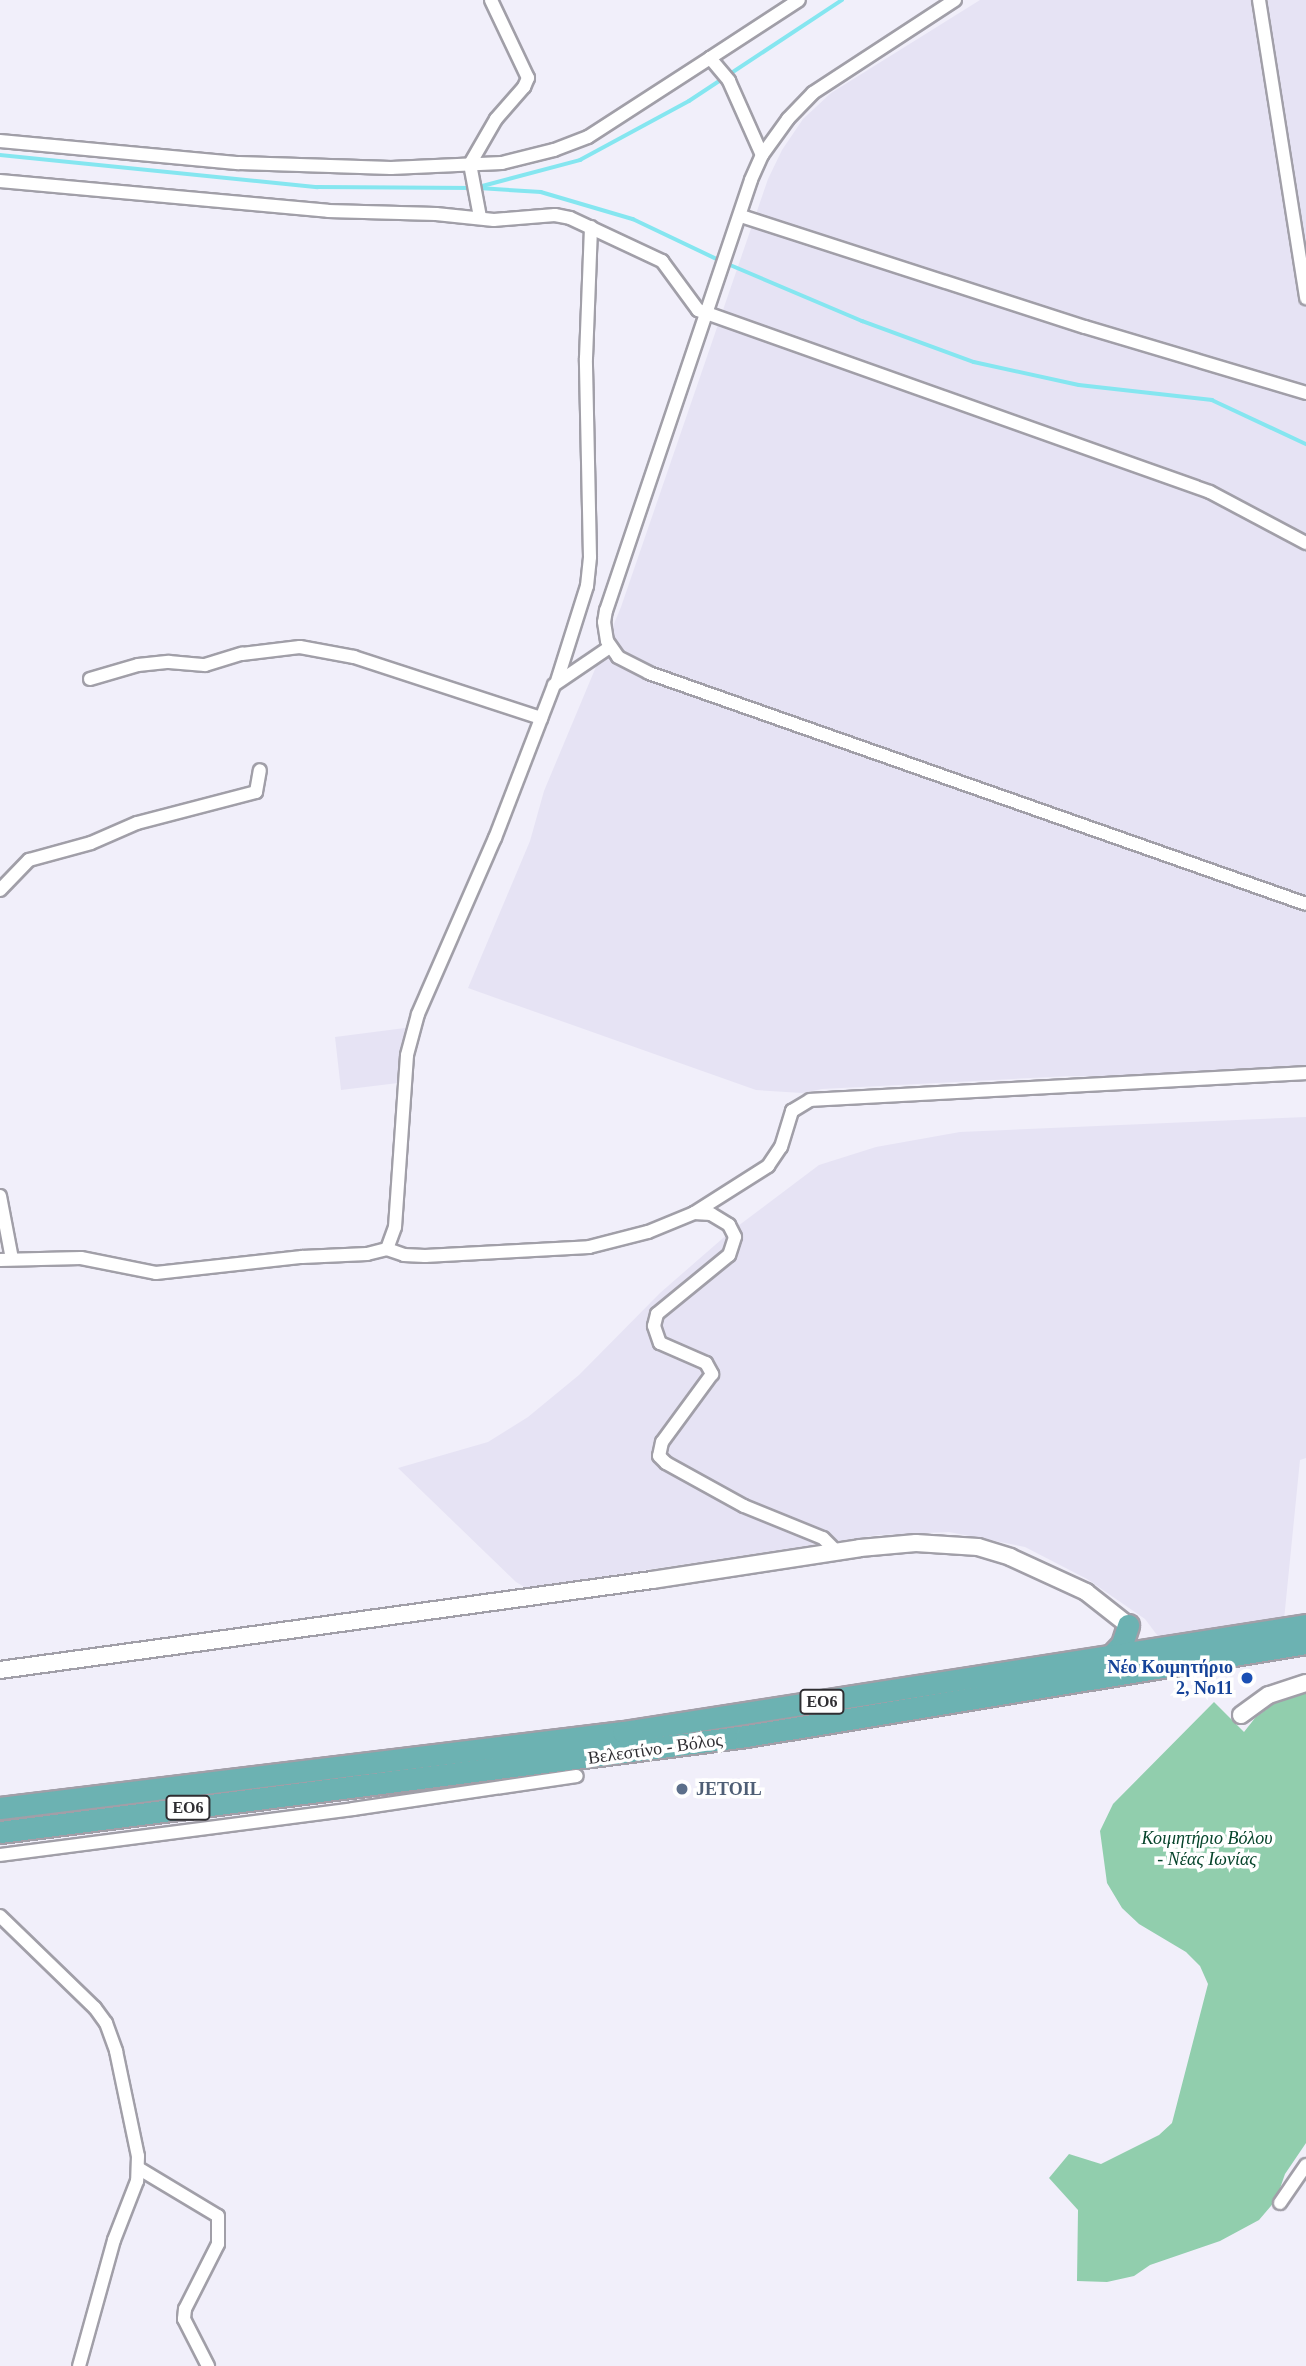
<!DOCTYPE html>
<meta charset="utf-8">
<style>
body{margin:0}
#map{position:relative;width:1306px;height:2366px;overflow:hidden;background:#f1effa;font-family:Georgia,serif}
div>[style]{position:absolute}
.built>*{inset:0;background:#e6e3f4}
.green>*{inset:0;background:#91cead}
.stream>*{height:3.5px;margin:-1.75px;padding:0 1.75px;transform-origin:1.75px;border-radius:1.75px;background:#85e6f0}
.roads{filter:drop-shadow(2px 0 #a19fa8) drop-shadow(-2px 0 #a19fa8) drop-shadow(0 2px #a19fa8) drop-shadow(0 -2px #a19fa8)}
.minor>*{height:12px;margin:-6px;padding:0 6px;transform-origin:6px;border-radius:6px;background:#fff}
.tertiary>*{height:16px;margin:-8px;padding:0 8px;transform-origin:8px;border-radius:8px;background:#fff}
.trunk>*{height:21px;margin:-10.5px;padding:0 10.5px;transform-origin:10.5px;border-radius:10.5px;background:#6cb2b2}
.dots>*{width:19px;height:19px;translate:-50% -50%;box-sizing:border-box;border:4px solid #fff;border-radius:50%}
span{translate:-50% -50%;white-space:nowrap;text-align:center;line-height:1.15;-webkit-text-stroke:7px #fff;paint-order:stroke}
.shield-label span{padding:2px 5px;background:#fff;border:2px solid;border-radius:5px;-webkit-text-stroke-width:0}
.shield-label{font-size:16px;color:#2f2e32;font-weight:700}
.transit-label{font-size:18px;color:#164399;font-weight:700}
.right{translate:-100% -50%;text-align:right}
.street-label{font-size:18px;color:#2f2e32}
.service-label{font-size:18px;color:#4e5e75;font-weight:700}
.left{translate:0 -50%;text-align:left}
.park-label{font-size:18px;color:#06442b;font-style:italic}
</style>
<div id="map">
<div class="built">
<i style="clip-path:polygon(980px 0,1306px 0,1306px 1069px,1143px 1077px,1070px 1076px,822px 1089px,802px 1093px,756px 1090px,468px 988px,530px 841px,544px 791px,621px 607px,768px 179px,782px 150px,803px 119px,831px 93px)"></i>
<i style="clip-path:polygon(405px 1028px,398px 1083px,341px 1090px,335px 1037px)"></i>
<i style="clip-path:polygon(1306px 1117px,1306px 1458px,1300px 1460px,1284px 1620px,1160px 1639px,1145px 1619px,1087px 1579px,1025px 1547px,949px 1532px,878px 1535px,526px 1588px,516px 1582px,398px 1468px,488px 1442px,528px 1417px,579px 1375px,660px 1293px,730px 1232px,819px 1165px,876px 1147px,960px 1132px)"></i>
</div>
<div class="green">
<i style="clip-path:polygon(1306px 1688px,1306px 2143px,1285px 2174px,1276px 2200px,1259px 2220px,1220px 2241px,1150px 2265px,1134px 2276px,1107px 2282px,1077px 2281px,1078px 2210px,1049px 2178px,1069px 2154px,1101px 2164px,1159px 2135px,1172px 2123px,1208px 1984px,1200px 1966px,1186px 1952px,1139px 1924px,1122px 1908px,1107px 1883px,1100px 1831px,1113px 1804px,1214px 1702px,1244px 1732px,1255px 1718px,1280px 1699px)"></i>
</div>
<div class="stream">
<i style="left:0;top:155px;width:319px;rotate:5.8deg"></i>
<i style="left:317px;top:187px;width:158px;rotate:0.4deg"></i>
<i style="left:475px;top:188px;width:109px;rotate:-14.9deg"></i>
<i style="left:580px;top:160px;width:124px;rotate:-28.4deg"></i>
<i style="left:689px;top:101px;width:183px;rotate:-33.4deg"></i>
<i style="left:479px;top:188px;width:62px;rotate:3.7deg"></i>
<i style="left:541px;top:192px;width:96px;rotate:16.4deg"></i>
<i style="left:633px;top:219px;width:98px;rotate:25.5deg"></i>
<i style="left:728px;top:264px;width:146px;rotate:23deg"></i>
<i style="left:862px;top:321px;width:119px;rotate:20.1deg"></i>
<i style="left:974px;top:362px;width:107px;rotate:12.4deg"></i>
<i style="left:1079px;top:385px;width:134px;rotate:6.4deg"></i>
<i style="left:1212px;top:400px;width:104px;rotate:25.1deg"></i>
</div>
<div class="roads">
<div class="minor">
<i style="left:955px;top:0;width:170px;rotate:146.8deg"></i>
<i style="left:813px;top:93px;width:36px;rotate:134deg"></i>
<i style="left:788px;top:119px;width:44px;rotate:125.8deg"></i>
<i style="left:762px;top:155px;width:27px;rotate:114deg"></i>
<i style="left:751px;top:180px;width:454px;rotate:108.6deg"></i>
<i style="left:606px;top:610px;width:12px;rotate:99deg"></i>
<i style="left:604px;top:622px;width:19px;rotate:81deg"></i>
<i style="left:607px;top:641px;width:19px;rotate:55deg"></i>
<i style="left:618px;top:657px;width:35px;rotate:27deg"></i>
<i style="left:649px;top:673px;width:696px;rotate:19.37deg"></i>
<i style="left:1259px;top:0;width:302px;rotate:81deg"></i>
<i style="left:710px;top:58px;width:106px;rotate:-33.1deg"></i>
<i style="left:0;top:141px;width:240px;rotate:5.3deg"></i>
<i style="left:239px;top:163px;width:152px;rotate:1.9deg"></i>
<i style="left:391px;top:168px;width:111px;rotate:-2.6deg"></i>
<i style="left:502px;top:163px;width:54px;rotate:-14deg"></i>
<i style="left:554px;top:150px;width:36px;rotate:-21deg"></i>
<i style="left:588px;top:137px;width:145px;rotate:-32.9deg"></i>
<i style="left:710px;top:58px;width:30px;rotate:50deg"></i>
<i style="left:729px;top:81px;width:81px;rotate:66deg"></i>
<i style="left:0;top:181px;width:329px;rotate:5.2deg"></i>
<i style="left:328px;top:211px;width:108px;rotate:1.6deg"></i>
<i style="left:436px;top:214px;width:58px;rotate:5.9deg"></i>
<i style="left:494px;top:220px;width:61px;rotate:-4.7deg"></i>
<i style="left:555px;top:215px;width:15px;rotate:11deg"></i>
<i style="left:570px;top:218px;width:102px;rotate:25.1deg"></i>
<i style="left:662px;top:261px;width:61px;rotate:53.7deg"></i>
<i style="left:698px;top:310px;width:543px;rotate:19.57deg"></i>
<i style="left:1210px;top:492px;width:109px;rotate:28deg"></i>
<i style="left:741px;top:216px;width:361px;rotate:17.9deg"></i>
<i style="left:1085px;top:327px;width:231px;rotate:16.6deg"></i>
<i style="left:480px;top:217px;width:54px;rotate:-100.7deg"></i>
<i style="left:470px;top:164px;width:52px;rotate:-60deg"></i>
<i style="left:496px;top:119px;width:43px;rotate:-48.8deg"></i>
<i style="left:524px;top:87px;width:10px;rotate:-66deg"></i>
<i style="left:528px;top:78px;width:86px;rotate:-115.4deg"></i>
<i style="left:90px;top:679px;width:50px;rotate:-16.3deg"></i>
<i style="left:138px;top:665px;width:31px;rotate:-6deg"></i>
<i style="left:169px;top:662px;width:36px;rotate:5deg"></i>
<i style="left:205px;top:665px;width:39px;rotate:-17deg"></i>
<i style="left:242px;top:654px;width:58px;rotate:-6.9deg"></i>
<i style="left:300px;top:647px;width:55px;rotate:10.5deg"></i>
<i style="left:354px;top:657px;width:197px;rotate:18.1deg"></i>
<i style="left:557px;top:681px;width:100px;rotate:-72.5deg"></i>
<i style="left:587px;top:586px;width:29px;rotate:-84deg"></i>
<i style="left:590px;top:557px;width:199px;rotate:-91.2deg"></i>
<i style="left:586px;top:358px;width:131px;rotate:-87.8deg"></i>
<i style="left:0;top:890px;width:42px;rotate:-46deg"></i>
<i style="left:29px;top:860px;width:64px;rotate:-15.3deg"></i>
<i style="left:91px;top:843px;width:50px;rotate:-23.5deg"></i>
<i style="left:137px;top:823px;width:123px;rotate:-14.6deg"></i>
<i style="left:256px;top:792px;width:22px;rotate:-80deg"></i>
<i style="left:0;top:1196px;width:64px;rotate:79.2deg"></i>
<i style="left:694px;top:1213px;width:88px;rotate:-32.4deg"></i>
<i style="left:768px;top:1166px;width:23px;rotate:-56deg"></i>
<i style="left:781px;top:1147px;width:38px;rotate:-73deg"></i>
<i style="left:792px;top:1111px;width:21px;rotate:-31deg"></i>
<i style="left:810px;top:1100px;width:497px;rotate:-3.1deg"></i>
<i style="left:387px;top:1249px;width:18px;rotate:19deg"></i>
<i style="left:404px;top:1255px;width:21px;rotate:3deg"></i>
<i style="left:425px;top:1256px;width:164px;rotate:-3.1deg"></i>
<i style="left:589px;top:1247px;width:61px;rotate:-14.3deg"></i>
<i style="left:648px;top:1232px;width:50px;rotate:-22.4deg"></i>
<i style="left:694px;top:1213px;width:17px;rotate:3deg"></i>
<i style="left:711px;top:1214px;width:21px;rotate:31deg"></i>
<i style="left:729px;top:1225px;width:13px;rotate:63deg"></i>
<i style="left:735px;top:1237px;width:19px;rotate:108deg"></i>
<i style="left:729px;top:1255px;width:93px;rotate:140.7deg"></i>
<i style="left:657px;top:1314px;width:12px;rotate:104deg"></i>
<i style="left:654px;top:1326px;width:18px;rotate:71deg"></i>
<i style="left:660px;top:1343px;width:50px;rotate:23.5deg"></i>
<i style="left:706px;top:1363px;width:13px;rotate:61deg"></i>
<i style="left:712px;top:1374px;width:84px;rotate:126.3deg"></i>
<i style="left:662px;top:1442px;width:14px;rotate:102deg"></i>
<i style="left:659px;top:1456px;width:10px;rotate:45deg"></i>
<i style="left:666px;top:1463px;width:89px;rotate:28.9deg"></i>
<i style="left:744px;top:1506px;width:85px;rotate:22.1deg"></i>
<i style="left:823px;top:1538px;width:18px;rotate:45deg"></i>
<i style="left:0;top:1260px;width:81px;rotate:-1.4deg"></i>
<i style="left:81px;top:1258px;width:76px;rotate:11.3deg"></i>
<i style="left:156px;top:1273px;width:147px;rotate:-6.3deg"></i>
<i style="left:302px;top:1257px;width:65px;rotate:-2.6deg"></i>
<i style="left:367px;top:1254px;width:21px;rotate:-14deg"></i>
<i style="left:387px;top:1249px;width:23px;rotate:-70deg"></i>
<i style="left:395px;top:1227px;width:172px;rotate:-86deg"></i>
<i style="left:407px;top:1055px;width:42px;rotate:-75deg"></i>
<i style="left:418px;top:1014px;width:192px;rotate:-66.4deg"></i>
<i style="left:495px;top:838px;width:164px;rotate:-68.9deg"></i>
<i style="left:554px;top:685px;width:68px;rotate:-34.2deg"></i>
<i style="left:0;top:1855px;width:356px;rotate:-7.4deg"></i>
<i style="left:353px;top:1809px;width:226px;rotate:-8.4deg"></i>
<i style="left:0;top:1916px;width:132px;rotate:44.1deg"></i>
<i style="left:95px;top:2008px;width:19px;rotate:54deg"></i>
<i style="left:106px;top:2023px;width:30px;rotate:70deg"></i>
<i style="left:116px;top:2051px;width:107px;rotate:78.2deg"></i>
<i style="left:138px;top:2156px;width:25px;rotate:92deg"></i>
<i style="left:137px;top:2181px;width:63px;rotate:111.3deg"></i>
<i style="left:114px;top:2240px;width:131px;rotate:105.5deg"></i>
<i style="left:138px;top:2168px;width:93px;rotate:31deg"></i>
<i style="left:218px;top:2216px;width:28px;rotate:90deg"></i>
<i style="left:218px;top:2244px;width:73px;rotate:116.9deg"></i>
<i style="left:185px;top:2309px;width:10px;rotate:96deg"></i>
<i style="left:184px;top:2319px;width:53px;rotate:62.9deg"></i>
<i style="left:1280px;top:2203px;width:46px;rotate:-55.6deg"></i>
</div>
<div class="tertiary">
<i style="left:0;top:1670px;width:658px;rotate:-7.86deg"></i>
<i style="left:652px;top:1580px;width:210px;rotate:-8.7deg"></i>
<i style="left:860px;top:1548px;width:56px;rotate:-5.1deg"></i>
<i style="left:916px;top:1543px;width:62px;rotate:3.7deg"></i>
<i style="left:978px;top:1547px;width:34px;rotate:17deg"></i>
<i style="left:1010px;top:1557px;width:84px;rotate:24.7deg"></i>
<i style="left:1086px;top:1592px;width:53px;rotate:38.2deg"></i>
<i style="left:1241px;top:1715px;width:34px;rotate:-36deg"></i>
<i style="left:1269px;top:1695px;width:39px;rotate:-18deg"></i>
</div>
<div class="trunk">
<i style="left:1110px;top:1657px;width:18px;rotate:-47deg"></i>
<i style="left:1122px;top:1644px;width:20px;rotate:-72deg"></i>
<i style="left:0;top:1808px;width:628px;rotate:-6.96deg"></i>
<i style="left:623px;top:1732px;width:691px;rotate:-8.9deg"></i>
<i style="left:0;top:1832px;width:752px;rotate:-7.33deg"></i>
<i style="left:746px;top:1736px;width:568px;rotate:-9.43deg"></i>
</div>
</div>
<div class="dots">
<i style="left:1247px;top:1678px;background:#1a4fb4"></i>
<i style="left:682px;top:1789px;background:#5c6f8a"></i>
</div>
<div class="shield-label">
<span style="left:822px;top:1702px">ΕΟ6</span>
<span style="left:188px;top:1808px">ΕΟ6</span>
</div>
<div class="transit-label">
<span class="right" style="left:1233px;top:1678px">Νέο Κοιμητήριο<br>2, Νο11</span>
</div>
<div class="street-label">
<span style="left:655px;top:1749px;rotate:-8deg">Βελεστίνο - Βόλος</span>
</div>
<div class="service-label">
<span class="left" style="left:696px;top:1789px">JETOIL</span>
</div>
<div class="park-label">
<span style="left:1207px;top:1849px">Κοιμητήριο Βόλου<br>- Νέας Ιωνίας</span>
</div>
</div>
